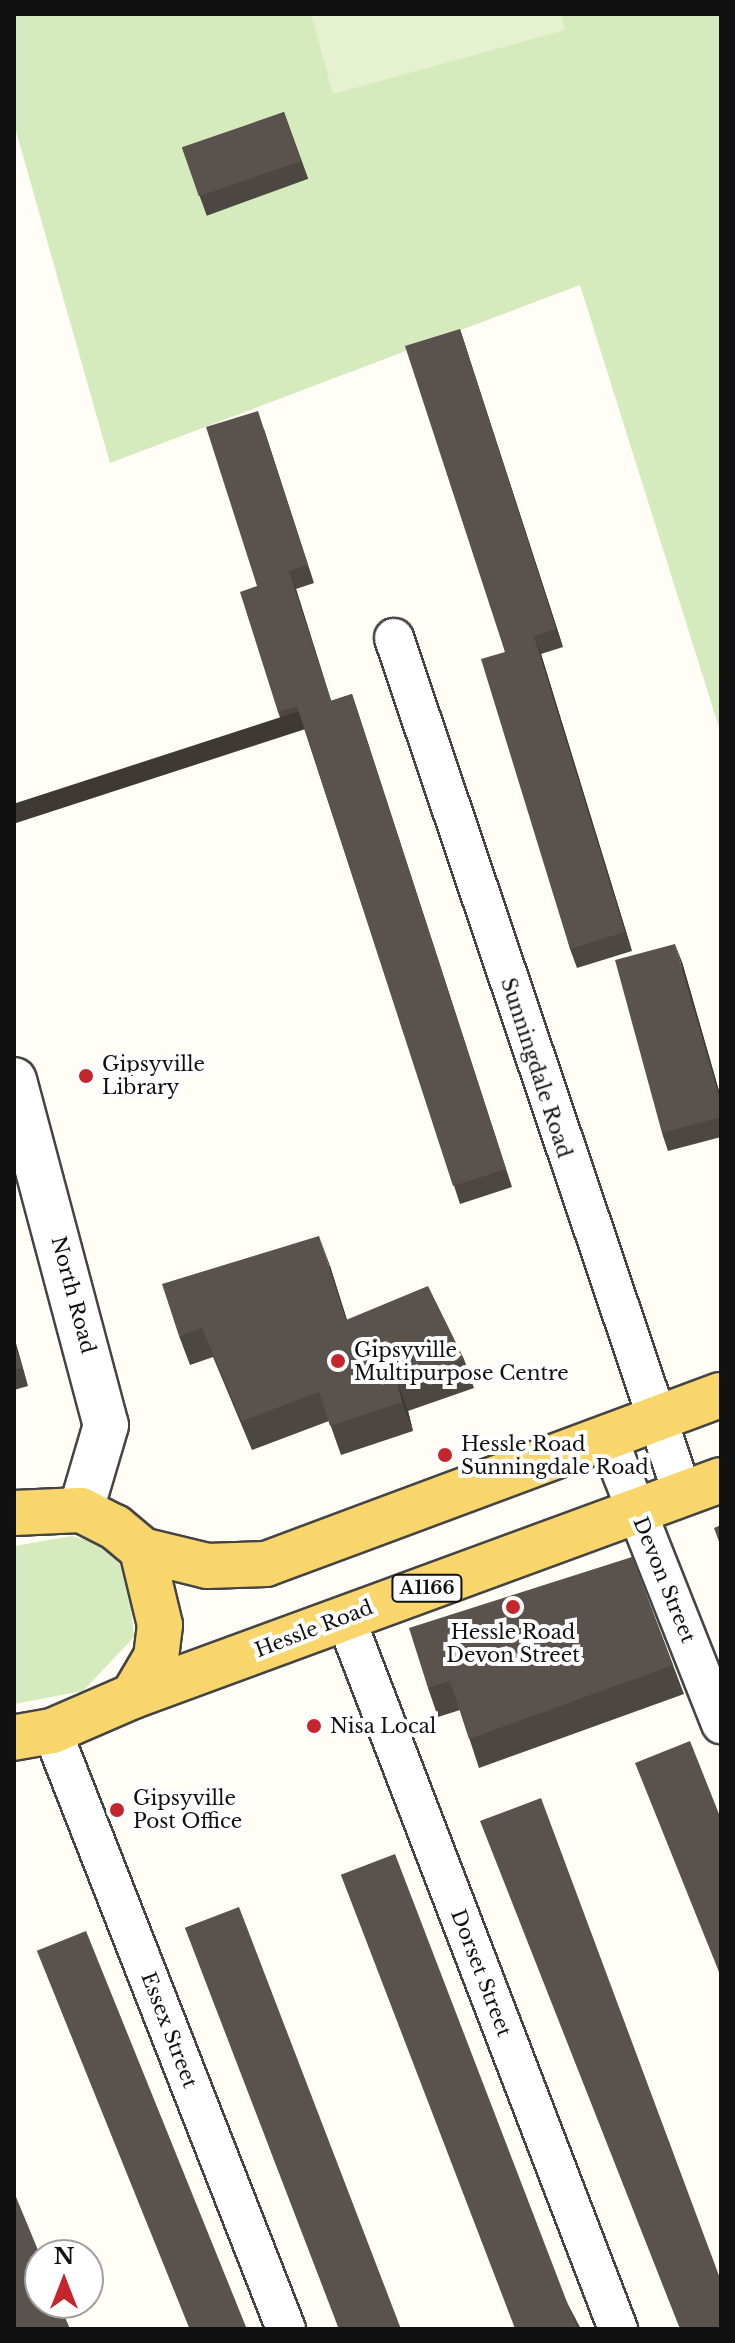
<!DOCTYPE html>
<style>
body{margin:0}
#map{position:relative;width:735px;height:2343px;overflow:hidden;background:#fffdf5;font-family:"Libre Baskerville",serif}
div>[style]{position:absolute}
.green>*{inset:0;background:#d5ebbd}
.pitch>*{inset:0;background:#e6f2cf}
.roads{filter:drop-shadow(2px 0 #444) drop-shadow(-2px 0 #444) drop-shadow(0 2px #444) drop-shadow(0 -2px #444)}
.minor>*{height:38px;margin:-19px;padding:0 19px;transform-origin:19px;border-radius:19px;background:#fff}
.tertiary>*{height:44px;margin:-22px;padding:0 22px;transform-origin:22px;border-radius:22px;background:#fff}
.primary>*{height:44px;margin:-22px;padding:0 22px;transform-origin:22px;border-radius:22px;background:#f9d66b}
.wall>*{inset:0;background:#4d4742;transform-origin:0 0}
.shaded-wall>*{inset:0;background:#3f3936;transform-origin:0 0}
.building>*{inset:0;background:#5a524d;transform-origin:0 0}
.dots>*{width:22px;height:22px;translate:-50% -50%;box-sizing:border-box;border:4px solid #fff;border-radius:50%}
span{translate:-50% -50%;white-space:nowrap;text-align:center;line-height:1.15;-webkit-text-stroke:8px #fff;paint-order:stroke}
.shield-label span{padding:2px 6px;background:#fff;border:2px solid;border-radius:6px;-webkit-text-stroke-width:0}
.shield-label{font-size:18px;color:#111;font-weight:700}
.poi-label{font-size:20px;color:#111}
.left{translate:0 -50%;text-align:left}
.street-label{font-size:20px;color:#111}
.frame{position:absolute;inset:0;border:16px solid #111;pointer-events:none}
.north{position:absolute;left:24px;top:2239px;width:80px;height:80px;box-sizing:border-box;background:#fff;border:2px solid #a0a0a0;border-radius:50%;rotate:0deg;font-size:22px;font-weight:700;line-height:32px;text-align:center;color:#111}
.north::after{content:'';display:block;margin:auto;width:28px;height:36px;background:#c4262e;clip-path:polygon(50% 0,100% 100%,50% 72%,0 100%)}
</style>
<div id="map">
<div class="green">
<i style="clip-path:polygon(14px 14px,721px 14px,721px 734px,580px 285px,110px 463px,14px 124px)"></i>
<i style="clip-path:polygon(72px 1536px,106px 1546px,128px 1575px,134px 1637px,83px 1691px,14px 1704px,14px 1546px)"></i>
</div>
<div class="pitch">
<i style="clip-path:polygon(311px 14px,561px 14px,565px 30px,333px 94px)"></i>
</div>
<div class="roads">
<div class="minor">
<i style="left:394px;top:638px;width:904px;rotate:71.36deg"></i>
<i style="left:607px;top:1436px;width:310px;rotate:68.4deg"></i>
<i style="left:345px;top:1617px;width:763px;rotate:69.02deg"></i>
<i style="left:52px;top:1731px;width:642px;rotate:68.63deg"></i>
</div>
<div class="tertiary">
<i style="left:14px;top:1080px;width:357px;rotate:75.1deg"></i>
<i style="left:106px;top:1425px;width:89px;rotate:106.4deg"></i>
</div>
<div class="primary">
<i style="left:14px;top:1513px;width:67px;rotate:-2.6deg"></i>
<i style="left:81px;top:1510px;width:38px;rotate:27deg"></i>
<i style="left:115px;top:1527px;width:35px;rotate:40deg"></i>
<i style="left:142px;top:1550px;width:77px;rotate:76.5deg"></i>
<i style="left:160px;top:1625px;width:32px;rotate:97deg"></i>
<i style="left:156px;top:1657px;width:45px;rotate:120.5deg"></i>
<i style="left:133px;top:1696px;width:88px;rotate:156.6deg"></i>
<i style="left:52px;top:1731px;width:39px;rotate:170deg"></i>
<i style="left:142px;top:1550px;width:67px;rotate:13.8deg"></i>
<i style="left:207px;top:1566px;width:59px;rotate:-1.9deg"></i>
<i style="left:266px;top:1564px;width:485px;rotate:-20.4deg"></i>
<i style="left:133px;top:1696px;width:626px;rotate:-20.17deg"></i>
</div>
</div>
<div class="wall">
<i style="left:284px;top:112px;width:71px;height:108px;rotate:70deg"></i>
<i style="clip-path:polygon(460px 329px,563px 647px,541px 654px,632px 951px,577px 968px,570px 949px,505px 652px)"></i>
<i style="clip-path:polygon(264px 429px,314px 583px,296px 589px,331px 701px,358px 712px,512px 1187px,460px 1204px,303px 725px,285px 730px,278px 712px,257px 586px)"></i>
<i style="clip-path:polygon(682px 962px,721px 1098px,721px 1137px,668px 1151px,662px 1133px)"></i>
<i style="clip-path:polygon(330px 1266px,347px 1320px,464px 1359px,474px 1388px,408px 1411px,413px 1431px,341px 1455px,329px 1421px,252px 1450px,213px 1357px,190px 1365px,179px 1336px)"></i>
<i style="clip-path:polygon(14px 1337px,28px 1386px,14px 1390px)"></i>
<i style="clip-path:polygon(632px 1557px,684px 1694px,479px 1768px,460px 1710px,438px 1717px,428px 1688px)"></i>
<i style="clip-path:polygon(341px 1874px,581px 2329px,523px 2329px)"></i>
</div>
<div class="shaded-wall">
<i style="clip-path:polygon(460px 329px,466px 348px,563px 647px,556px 629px)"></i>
<i style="clip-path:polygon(289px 571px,296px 589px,337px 719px,331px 701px)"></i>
<i style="clip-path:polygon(534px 636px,541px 654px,632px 951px,625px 932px)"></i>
<i style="left:352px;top:694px;width:19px;height:499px;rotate:72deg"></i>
<i style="clip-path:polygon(675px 944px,682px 962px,721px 1098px,721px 1103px)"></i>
<i style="clip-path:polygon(319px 1236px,330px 1266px,356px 1349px,346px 1320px)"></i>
<i style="clip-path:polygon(14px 1337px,28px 1386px,22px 1367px,14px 1342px)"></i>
<i style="clip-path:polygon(397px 1382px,408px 1411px,413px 1431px,402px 1402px)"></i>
</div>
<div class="building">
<i style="left:284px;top:112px;width:52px;height:108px;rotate:71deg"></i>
<i style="clip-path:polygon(460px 329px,556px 629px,534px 636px,625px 932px,570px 949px,481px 659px,505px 652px,405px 346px)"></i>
<i style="clip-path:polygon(258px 411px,308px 565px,289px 571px,331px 701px,352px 694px,506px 1169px,453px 1186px,297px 706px,278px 712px,240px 592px,257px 586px,206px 427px)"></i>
<i style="clip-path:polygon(675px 944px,721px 1103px,721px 1117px,662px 1133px,615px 960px)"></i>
<i style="clip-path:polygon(319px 1236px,346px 1320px,428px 1286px,464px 1359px,397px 1382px,402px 1402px,330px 1426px,319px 1392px,242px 1421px,202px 1328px,179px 1336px,162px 1284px)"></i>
<i style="clip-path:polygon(14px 1342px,22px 1367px,14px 1370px)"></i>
<i style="clip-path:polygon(721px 1525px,721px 1547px,714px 1528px)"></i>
<i style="clip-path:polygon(632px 1557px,673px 1665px,469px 1739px,450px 1681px,428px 1688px,409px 1628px)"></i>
<i style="clip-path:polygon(690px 1741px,721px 1819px,721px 1977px,635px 1763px)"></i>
<i style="clip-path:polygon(541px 1798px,721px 2281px,721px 2329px,680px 2329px,480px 1821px)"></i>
<i style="left:395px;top:1854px;width:510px;height:58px;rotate:69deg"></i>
<i style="left:239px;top:1907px;width:453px;height:58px;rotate:69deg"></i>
<i style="left:86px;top:1931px;width:428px;height:53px;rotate:68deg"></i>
<i style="clip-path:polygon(14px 2192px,40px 2255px,40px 2303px,59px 2303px,70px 2329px,14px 2329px)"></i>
</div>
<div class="dots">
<i style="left:86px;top:1076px;background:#c4262e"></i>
<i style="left:338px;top:1361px;background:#c4262e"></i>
<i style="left:445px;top:1455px;background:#c4262e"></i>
<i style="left:513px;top:1607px;background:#c4262e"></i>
<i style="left:314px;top:1726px;background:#c4262e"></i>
<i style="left:117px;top:1810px;background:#c4262e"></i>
</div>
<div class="shield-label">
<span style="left:427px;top:1588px">A1166</span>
</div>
<div class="poi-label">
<span class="left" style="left:102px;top:1076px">Gipsyville<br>Library</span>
<span class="left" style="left:354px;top:1362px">Gipsyville<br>Multipurpose Centre</span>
<span class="left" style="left:461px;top:1456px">Hessle Road<br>Sunningdale Road</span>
<span style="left:513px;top:1644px">Hessle Road<br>Devon Street</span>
<span class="left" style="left:330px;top:1726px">Nisa Local</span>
<span class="left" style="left:133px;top:1810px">Gipsyville<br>Post Office</span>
</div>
<div class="street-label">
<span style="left:536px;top:1068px;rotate:72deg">Sunningdale Road</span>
<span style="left:73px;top:1295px;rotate:75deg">North Road</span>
<span style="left:664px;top:1580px;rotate:68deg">Devon Street</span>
<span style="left:314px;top:1629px;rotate:-21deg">Hessle Road</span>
<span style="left:481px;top:1973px;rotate:69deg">Dorset Street</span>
<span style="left:169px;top:2030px;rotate:69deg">Essex Street</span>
</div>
<div class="frame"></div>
<div class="north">N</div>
</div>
